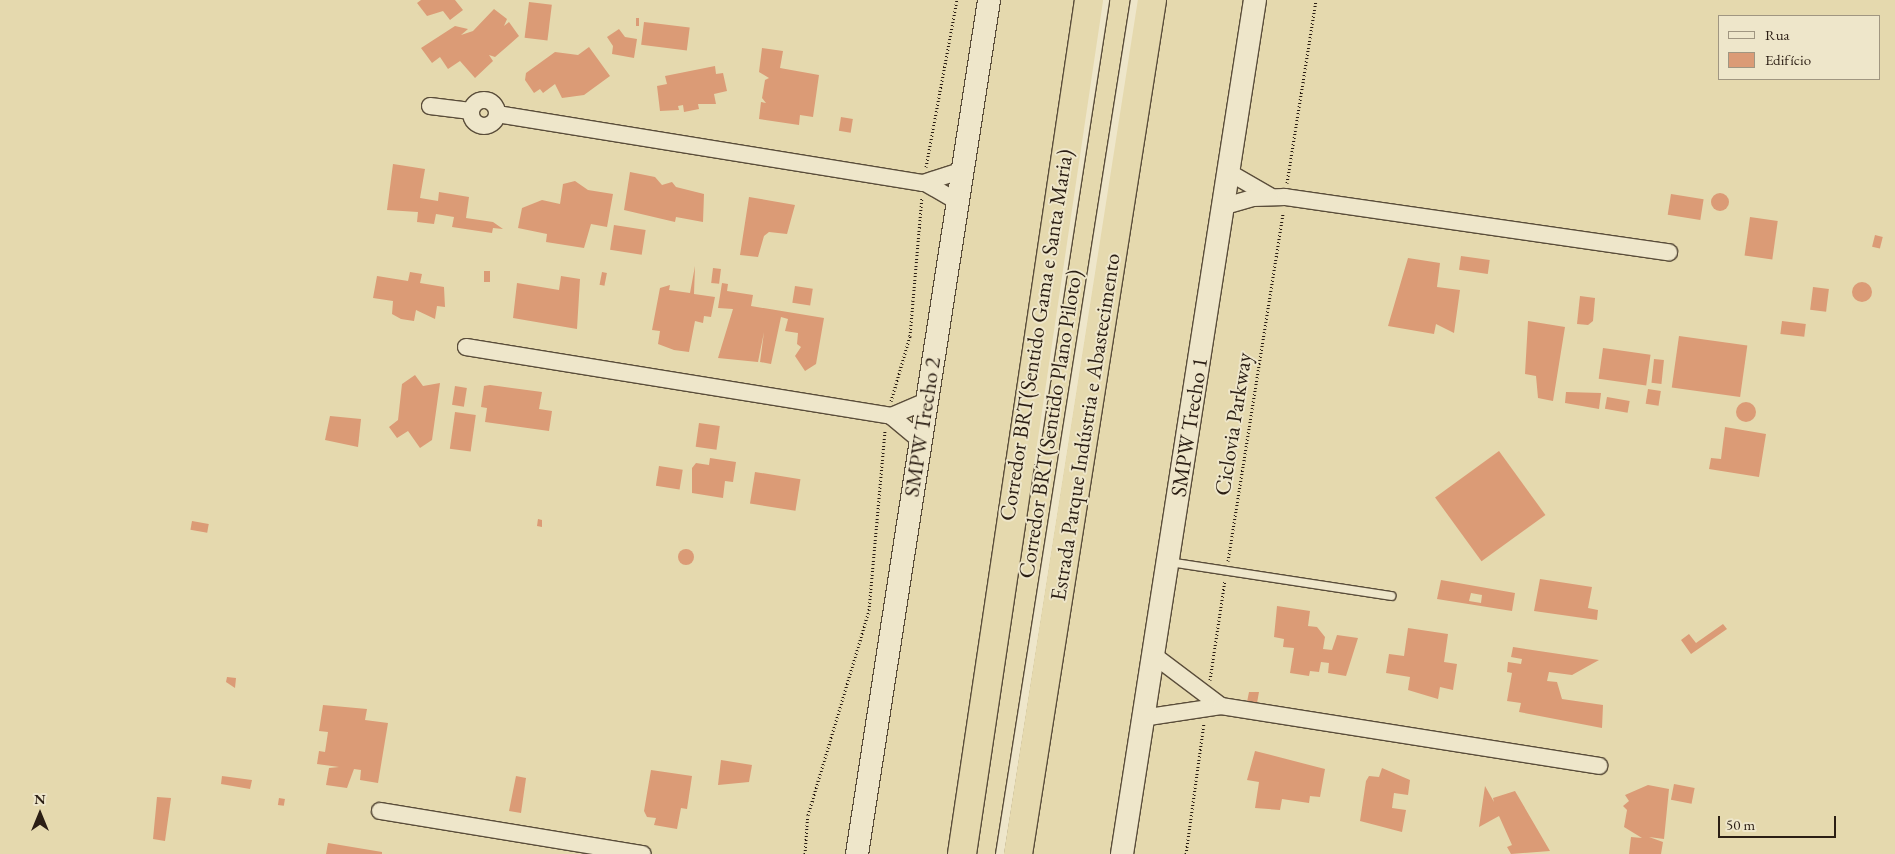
<!DOCTYPE html>
<meta charset="utf-8">
<style>
body{margin:0}
#map{position:relative;width:1895px;height:854px;overflow:hidden;background:#e5d9ae;font-family:"EB Garamond",serif}
div>[style]{position:absolute}
.building>*{inset:0;background:#db9b76;transform-origin:0 0}
.round{border-radius:50%}
.path>*{height:3px;margin-top:-1.5px;transform-origin:0;background:repeating-linear-gradient(90deg,#2b1e14 0 1px,transparent 0 3.5px)}
.roads{filter:drop-shadow(1px 0 #5a4d3a) drop-shadow(-1px 0 #5a4d3a) drop-shadow(0 1px #5a4d3a) drop-shadow(0 -1px #5a4d3a)}
.lane>*{height:8px;margin:-4px;padding:0 4px;transform-origin:4px;border-radius:4px;background:#eee6ca}
.street>*{height:16px;margin:-8px;padding:0 8px;transform-origin:8px;border-radius:8px;background:#eee6ca}
.street>.ring{margin:-8px;padding:0;box-sizing:content-box;background:none;border:16px solid #eee6ca;border-radius:50%}
.secondary>*{height:22px;margin:-11px;padding:0 11px;transform-origin:11px;border-radius:11px;background:#eee6ca}
.highway>*{height:28px;margin:-14px;padding:0 14px;transform-origin:14px;border-radius:14px;background:#e5d9ae}
span{translate:-50% -50%;white-space:nowrap;text-align:center;line-height:1.15;-webkit-text-stroke:4px #eee6ca;paint-order:stroke}
.street-label{font-size:22px;color:#2b1e14}
.legend{position:absolute;left:1718px;top:15px;width:162px;height:65px;box-sizing:border-box;background:#eee6ca;border:1px solid #a09681;margin:0;padding:6px 9px;list-style:none;font-size:15px;color:#2b1e14}
.legend li{display:flex;align-items:center;gap:10px;height:25px}
.legend b{width:25px;border:1px solid #a09681}
.north{position:absolute;left:15px;top:789px;width:50px;height:50px;-webkit-text-stroke:4px #eee6ca;paint-order:stroke;rotate:0deg;font-size:14px;font-weight:700;line-height:20px;text-align:center;color:#2b1e14}
.north::after{content:'';display:block;margin:auto;width:18px;height:22px;background:#2b1e14;clip-path:polygon(50% 0,100% 100%,50% 72%,0 100%)}
.scale{position:absolute;left:1718px;top:816px;width:118px;height:22px;box-sizing:border-box;border:2px solid #2b1e14;border-top:0;padding-left:6px;font-size:15px;line-height:18px;white-space:nowrap;color:#2b1e14;-webkit-text-stroke:4px #eee6ca;paint-order:stroke}
</style>
<div id="map">
<div class="building">
<i style="clip-path:polygon(421px 0,455px 0,463px 10px,450px 20px,443px 11px,427px 16px,417px 3px)"></i>
<i style="left:529px;top:2px;width:23px;height:36px;rotate:7deg"></i>
<i style="clip-path:polygon(494px 9px,507px 19px,504px 26px,509px 22px,519px 36px,495px 57px,489px 55px,493px 61px,475px 78px,460px 61px,448px 69px,440px 57px,432px 63px,421px 48px,455px 26px,468px 29px,461px 35px,473px 31px)"></i>
<i style="left:636px;top:18px;width:3px;height:8px"></i>
<i style="left:644px;top:22px;width:46px;height:23px;rotate:7deg"></i>
<i style="clip-path:polygon(619px 29px,625px 37px,637px 39px,634px 58px,612px 54px,613px 46px,607px 37px)"></i>
<i style="clip-path:polygon(589px 47px,610px 76px,584px 95px,562px 98px,555px 84px,543px 93px,540px 89px,534px 93px,525px 80px,526px 73px,555px 52px,578px 55px)"></i>
<i style="clip-path:polygon(762px 48px,783px 51px,780px 68px,819px 75px,813px 117px,800px 115px,799px 125px,759px 119px,761px 102px,766px 103px,762px 98px,765px 80px,769px 78px,759px 72px)"></i>
<i style="clip-path:polygon(715px 66px,716px 74px,723px 73px,727px 91px,714px 94px,716px 104px,698px 104px,699px 109px,684px 112px,683px 105px,678px 106px,679px 110px,660px 111px,657px 86px,667px 84px,665px 76px)"></i>
<i style="left:841px;top:117px;width:12px;height:14px;rotate:9deg"></i>
<i style="clip-path:polygon(393px 164px,425px 169px,420px 198px,438px 201px,439px 192px,469px 197px,466px 218px,493px 222px,503px 229px,493px 228px,492px 233px,452px 227px,454px 217px,436px 214px,434px 224px,417px 222px,418px 212px,387px 210px)"></i>
<i style="clip-path:polygon(630px 172px,655px 177px,662px 185px,672px 182px,676px 187px,704px 194px,703px 222px,676px 217px,675px 222px,624px 210px)"></i>
<i style="clip-path:polygon(575px 181px,588px 190px,613px 194px,607px 227px,591px 224px,584px 248px,546px 242px,547px 234px,518px 228px,522px 208px,542px 200px,560px 204px,563px 184px)"></i>
<i class="round" style="left:1711px;top:193px;width:18px;height:18px"></i>
<i style="left:1671px;top:194px;width:33px;height:21px;rotate:9deg"></i>
<i style="clip-path:polygon(749px 197px,795px 205px,787px 234px,769px 232px,764px 236px,758px 257px,740px 255px)"></i>
<i style="left:1750px;top:217px;width:28px;height:39px;rotate:8deg"></i>
<i style="left:614px;top:225px;width:32px;height:25px;rotate:9deg"></i>
<i style="left:1875px;top:235px;width:8px;height:12px;rotate:14deg"></i>
<i style="left:1461px;top:256px;width:29px;height:14px;rotate:8deg"></i>
<i style="clip-path:polygon(1408px 258px,1440px 263px,1437px 287px,1460px 290px,1454px 333px,1436px 324px,1434px 334px,1388px 326px)"></i>
<i style="clip-path:polygon(695px 266px,694px 294px,715px 297px,711px 317px,704px 316px,703px 323px,695px 321px,689px 352px,674px 350px,658px 344px,660px 331px,652px 330px,660px 288px,670px 285px,669px 290px,690px 293px)"></i>
<i style="left:713px;top:268px;width:8px;height:15px;rotate:7deg"></i>
<i style="left:484px;top:271px;width:6px;height:11px"></i>
<i style="clip-path:polygon(410px 272px,422px 274px,420px 283px,444px 287px,445px 307px,437px 306px,435px 319px,416px 310px,414px 321px,401px 319px,392px 314px,393px 301px,373px 298px,377px 276px,408px 281px)"></i>
<i style="left:602px;top:272px;width:5px;height:13px;rotate:11deg"></i>
<i style="clip-path:polygon(561px 276px,580px 279px,577px 329px,513px 318px,517px 283px,559px 290px)"></i>
<i class="round" style="left:1852px;top:282px;width:20px;height:20px"></i>
<i style="clip-path:polygon(722px 283px,728px 284px,727px 291px,753px 295px,751px 306px,824px 318px,816px 364px,805px 371px,795px 356px,801px 347px,797px 344px,798px 333px,785px 331px,788px 319px,781px 317px,771px 364px,760px 362px,764px 332px,758px 362px,718px 358px,733px 309px,718px 308px)"></i>
<i style="left:795px;top:286px;width:18px;height:17px;rotate:9deg"></i>
<i style="left:1813px;top:287px;width:16px;height:23px;rotate:7deg"></i>
<i style="clip-path:polygon(1580px 296px,1595px 298px,1593px 321px,1588px 325px,1577px 324px)"></i>
<i style="clip-path:polygon(1528px 321px,1565px 327px,1553px 401px,1538px 398px,1536px 376px,1525px 374px)"></i>
<i style="left:1782px;top:321px;width:24px;height:13px;rotate:7deg"></i>
<i style="left:1679px;top:336px;width:69px;height:52px;rotate:8deg"></i>
<i style="left:1603px;top:348px;width:48px;height:31px;rotate:8deg"></i>
<i style="left:1654px;top:359px;width:10px;height:24px;rotate:6deg"></i>
<i style="clip-path:polygon(415px 375px,423px 386px,440px 383px,432px 440px,420px 448px,408px 431px,397px 438px,389px 427px,398px 420px,402px 384px)"></i>
<i style="clip-path:polygon(490px 385px,542px 392px,539px 409px,552px 411px,549px 431px,485px 422px,487px 408px,481px 407px,484px 386px)"></i>
<i style="left:455px;top:386px;width:12px;height:19px;rotate:9deg"></i>
<i style="left:1648px;top:389px;width:13px;height:15px;rotate:9deg"></i>
<i style="clip-path:polygon(1566px 392px,1601px 393px,1599px 409px,1565px 403px)"></i>
<i style="left:1607px;top:397px;width:23px;height:12px;rotate:10deg"></i>
<i class="round" style="left:1736px;top:402px;width:20px;height:20px"></i>
<i style="left:455px;top:412px;width:21px;height:37px;rotate:8deg"></i>
<i style="clip-path:polygon(330px 416px,361px 419px,358px 447px,325px 440px)"></i>
<i style="left:699px;top:423px;width:21px;height:24px;rotate:8deg"></i>
<i style="clip-path:polygon(1725px 427px,1766px 434px,1759px 477px,1709px 469px,1711px 458px,1721px 459px)"></i>
<i style="left:1499px;top:451px;width:79px;height:79px;rotate:54deg"></i>
<i style="clip-path:polygon(710px 458px,736px 462px,733px 482px,725px 481px,723px 498px,692px 493px,692px 468px,696px 463px,709px 465px)"></i>
<i style="left:659px;top:466px;width:24px;height:20px;rotate:9deg"></i>
<i style="left:755px;top:472px;width:46px;height:32px;rotate:9deg"></i>
<i style="clip-path:polygon(538px 519px,542px 520px,542px 527px,537px 526px)"></i>
<i style="left:192px;top:521px;width:17px;height:9px;rotate:10deg"></i>
<i class="round" style="left:678px;top:549px;width:16px;height:16px"></i>
<i style="clip-path:polygon(1540px 579px,1592px 587px,1588px 608px,1598px 610px,1597px 620px,1534px 611px)"></i>
<i style="clip-path:polygon(evenodd,1441px 580px,1515px 593px,1512px 611px,1437px 599px,1441px 580px,1471px 593px,1482px 595px,1481px 603px,1469px 601px,1471px 593px)"></i>
<i style="clip-path:polygon(1277px 606px,1310px 611px,1308px 626px,1317px 627px,1325px 637px,1323px 649px,1332px 650px,1337px 635px,1358px 638px,1346px 676px,1328px 673px,1329px 663px,1321px 662px,1319px 672px,1310px 671px,1309px 676px,1290px 673px,1294px 648px,1283px 647px,1284px 639px,1274px 637px)"></i>
<i style="clip-path:polygon(1723px 624px,1727px 629px,1691px 654px,1681px 640px,1689px 634px,1696px 643px)"></i>
<i style="clip-path:polygon(1408px 628px,1448px 634px,1444px 662px,1457px 664px,1453px 690px,1440px 687px,1438px 699px,1408px 690px,1410px 677px,1386px 673px,1389px 654px,1404px 656px)"></i>
<i style="clip-path:polygon(1513px 647px,1599px 660px,1572px 675px,1549px 672px,1547px 681px,1557px 682px,1562px 699px,1603px 705px,1602px 728px,1519px 712px,1521px 703px,1507px 701px,1512px 673px,1507px 672px,1508px 662px,1521px 664px,1522px 659px,1511px 657px)"></i>
<i style="clip-path:polygon(227px 677px,236px 678px,235px 688px,226px 682px)"></i>
<i style="clip-path:polygon(1249px 692px,1259px 692px,1257px 703px,1247px 702px)"></i>
<i style="clip-path:polygon(323px 705px,367px 709px,365px 720px,388px 723px,378px 783px,360px 780px,361px 770px,354px 769px,347px 788px,326px 785px,329px 768px,339px 767px,317px 764px,319px 751px,325px 752px,328px 732px,319px 731px)"></i>
<i style="clip-path:polygon(1255px 751px,1325px 769px,1320px 797px,1310px 796px,1309px 803px,1282px 799px,1280px 810px,1255px 808px,1259px 782px,1247px 780px)"></i>
<i style="clip-path:polygon(721px 760px,752px 765px,749px 782px,718px 785px)"></i>
<i style="clip-path:polygon(1382px 768px,1410px 780px,1408px 795px,1394px 793px,1392px 808px,1406px 810px,1402px 832px,1360px 821px,1366px 781px,1369px 776px,1379px 777px)"></i>
<i style="clip-path:polygon(651px 770px,692px 776px,687px 809px,681px 808px,677px 829px,654px 825px,656px 818px,647px 817px,644px 811px)"></i>
<i style="clip-path:polygon(222px 776px,252px 780px,250px 789px,221px 784px)"></i>
<i style="clip-path:polygon(516px 776px,526px 778px,521px 813px,509px 811px)"></i>
<i style="left:1674px;top:784px;width:21px;height:16px;rotate:11deg"></i>
<i style="clip-path:polygon(1648px 785px,1669px 789px,1664px 839px,1649px 837px,1663px 842px,1661px 854px,1629px 854px,1631px 837px,1642px 838px,1624px 827px,1627px 810px,1623px 806px,1629px 801px,1625px 795px)"></i>
<i style="clip-path:polygon(1485px 786px,1494px 802px,1493px 798px,1515px 791px,1550px 851px,1511px 854px,1507px 847px,1512px 845px,1499px 816px,1479px 827px)"></i>
<i style="clip-path:polygon(157px 797px,171px 798px,165px 841px,153px 839px)"></i>
<i style="left:279px;top:798px;width:6px;height:7px;rotate:9deg"></i>
<i style="clip-path:polygon(328px 843px,382px 852px,382px 854px,326px 854px)"></i>
</div>
<div class="path">
<i style="left:926px;top:167px;width:170px;rotate:-79.5deg"></i>
<i style="left:1287px;top:183px;width:185px;rotate:-81deg"></i>
<i style="left:891px;top:401px;width:68px;rotate:-73.7deg"></i>
<i style="left:910px;top:336px;width:140px;rotate:-85.1deg"></i>
<i style="left:1228px;top:561px;width:353px;rotate:-81deg"></i>
<i style="left:1210px;top:680px;width:101px;rotate:-81.5deg"></i>
<i style="left:805px;top:854px;width:39px;rotate:-86deg"></i>
<i style="left:808px;top:815px;width:214px;rotate:-73.4deg"></i>
<i style="left:869px;top:610px;width:180px;rotate:-84.9deg"></i>
<i style="left:1186px;top:854px;width:132px;rotate:-82.2deg"></i>
</div>
<div class="roads">
<div class="lane">
<i style="left:1034px;top:460px;width:465px;rotate:-81.2deg"></i>
<i style="left:1169px;top:562px;width:225px;rotate:8.7deg"></i>
<i style="left:1000px;top:854px;width:865px;rotate:-81.02deg"></i>
</div>
<div class="street">
<i class="ring" style="left:471px;top:100px;width:10px;height:10px"></i>
<i style="left:430px;top:106px;width:41px;rotate:7deg"></i>
<i style="left:497px;top:114px;width:432px;rotate:9.2deg"></i>
<i style="left:923px;top:183px;width:42px;rotate:-18deg"></i>
<i style="left:1230px;top:173px;width:46px;rotate:29.9deg"></i>
<i style="left:927px;top:184px;width:36px;rotate:30deg"></i>
<i style="left:1225px;top:206px;width:29px;rotate:-16deg"></i>
<i style="left:1253px;top:198px;width:32px;rotate:-2deg"></i>
<i style="left:1285px;top:197px;width:388px;rotate:8.2deg"></i>
<i style="left:466px;top:347px;width:431px;rotate:9.2deg"></i>
<i style="left:891px;top:416px;width:38px;rotate:-23deg"></i>
<i style="left:891px;top:416px;width:38px;rotate:40deg"></i>
<i style="left:1152px;top:654px;width:86px;rotate:37deg"></i>
<i style="left:1142px;top:718px;width:80px;rotate:-8.6deg"></i>
<i style="left:1221px;top:706px;width:383px;rotate:9deg"></i>
<i style="left:380px;top:811px;width:266px;rotate:9.3deg"></i>
</div>
<div class="secondary">
<i style="left:857px;top:854px;width:864px;rotate:-81.21deg"></i>
<i style="left:1122px;top:854px;width:864px;rotate:-81.15deg"></i>
</div>
<div class="highway">
<i style="left:962px;top:854px;width:863px;rotate:-81.54deg"></i>
<i style="left:1018px;top:854px;width:864px;rotate:-81.08deg"></i>
</div>
</div>
<div class="street-label">
<span style="left:1036px;top:335px;rotate:-81deg">Corredor BRT(Sentido Gama e Santa Maria)</span>
<span style="left:1050px;top:424px;rotate:-81deg">Corredor BRT(Sentido Plano Piloto)</span>
<span style="left:1233px;top:424px;rotate:-81deg">Ciclovia Parkway</span>
<span style="left:922px;top:427px;rotate:-81deg">SMPW Trecho 2</span>
<span style="left:1085px;top:427px;rotate:-81deg">Estrada Parque Indústria e Abastecimento</span>
<span style="left:1189px;top:427px;rotate:-81deg">SMPW Trecho 1</span>
</div>
<ul class="legend">
<li><b style="height:6px;background:#eee6ca"></b>Rua</li>
<li><b style="height:14px;background:#db9b76"></b>Edifício</li>
</ul>
<div class="north">N</div>
<div class="scale">50 m</div>
</div>
